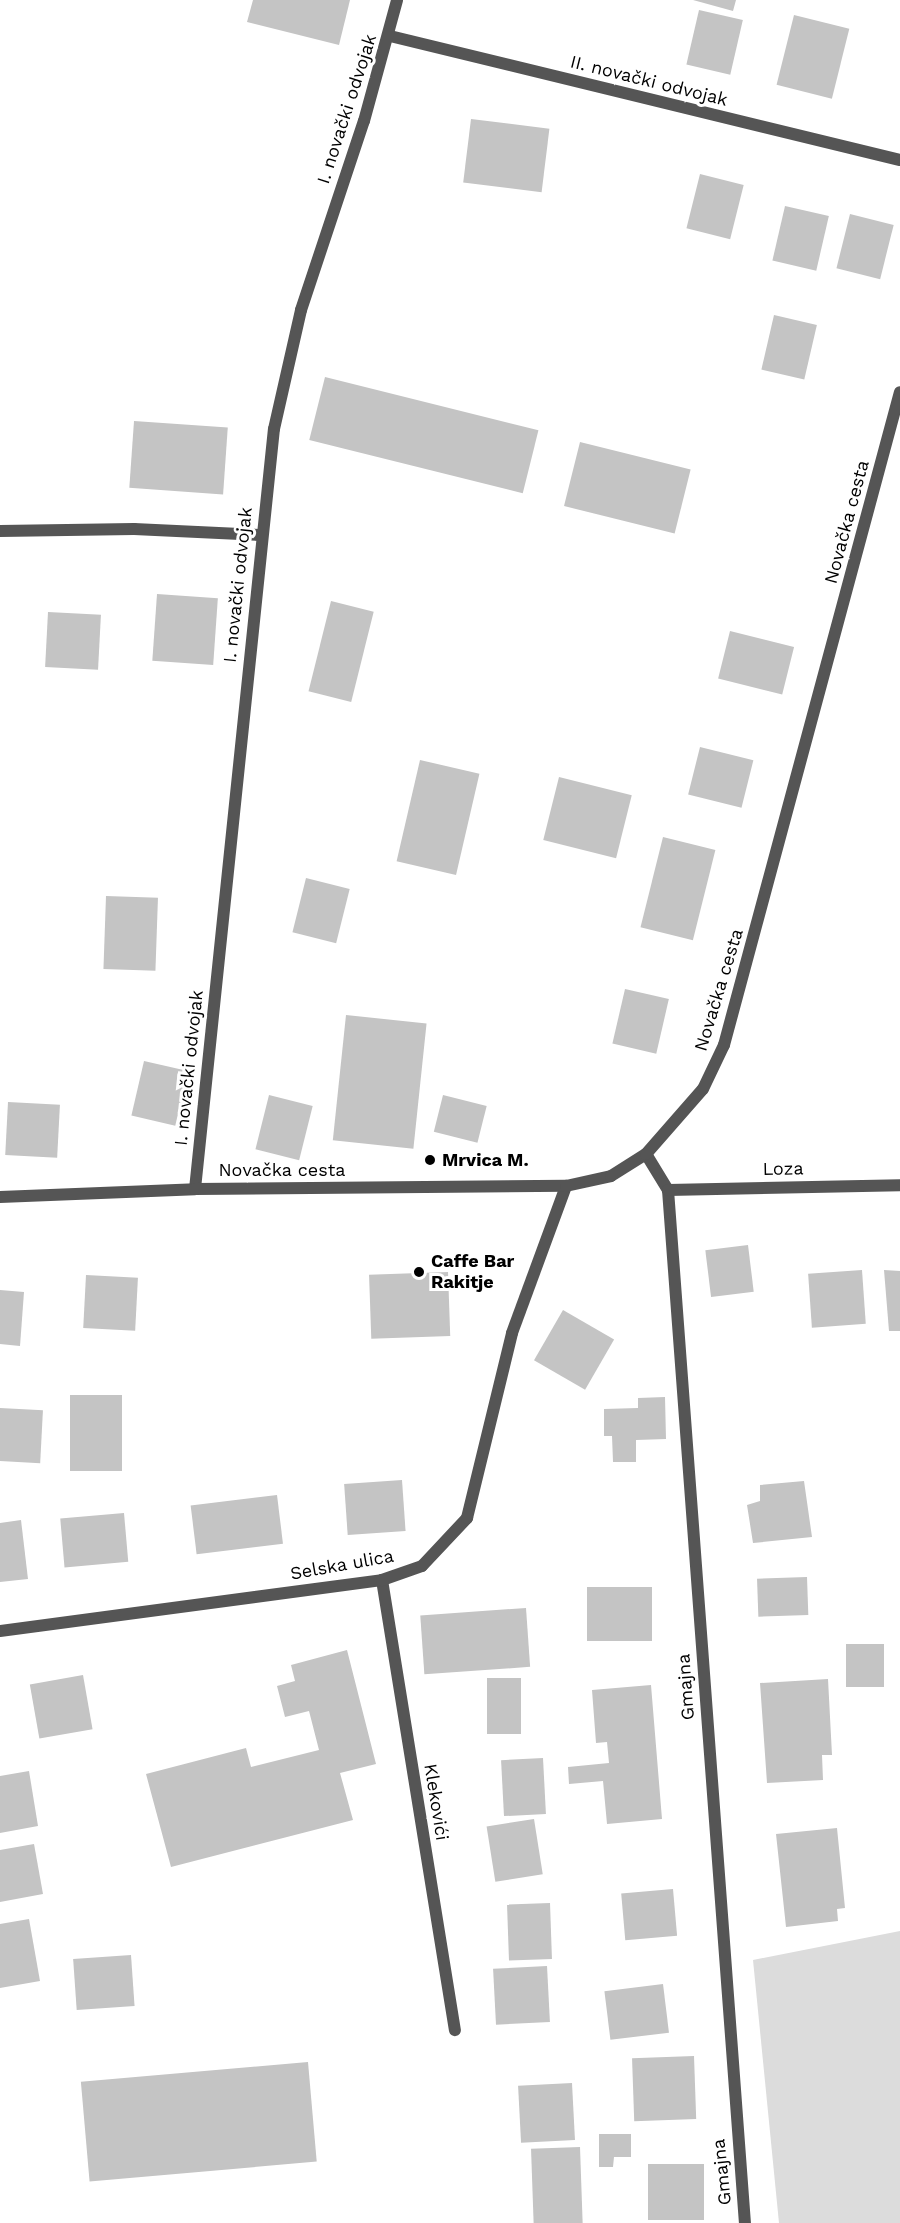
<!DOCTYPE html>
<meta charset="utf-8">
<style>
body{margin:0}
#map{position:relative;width:900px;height:2223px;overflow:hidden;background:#fff;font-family:"Work Sans",sans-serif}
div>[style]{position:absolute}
.green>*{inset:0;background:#dcdcdc}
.building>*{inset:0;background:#c4c4c4;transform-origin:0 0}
.minor>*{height:12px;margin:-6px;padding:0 6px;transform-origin:6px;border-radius:6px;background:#555}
.tertiary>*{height:12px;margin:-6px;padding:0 6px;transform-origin:6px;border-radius:6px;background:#555}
.dots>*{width:16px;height:16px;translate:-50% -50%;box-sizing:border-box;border:3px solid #fff;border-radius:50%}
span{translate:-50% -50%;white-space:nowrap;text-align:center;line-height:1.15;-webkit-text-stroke:6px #fff;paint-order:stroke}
.street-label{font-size:18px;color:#000}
.poi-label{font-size:18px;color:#000;font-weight:700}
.left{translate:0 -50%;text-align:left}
</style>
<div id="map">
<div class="green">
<i style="clip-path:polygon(900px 1931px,900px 2223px,779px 2223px,753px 1960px)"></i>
</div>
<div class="building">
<i style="clip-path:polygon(253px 0,350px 0,339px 45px,247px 22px)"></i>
<i style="clip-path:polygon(693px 0,736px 0,733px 11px)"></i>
<i style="left:699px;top:10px;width:45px;height:56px;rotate:13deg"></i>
<i style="left:794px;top:15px;width:57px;height:72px;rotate:14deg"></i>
<i style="left:471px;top:119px;width:79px;height:64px;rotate:7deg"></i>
<i style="left:700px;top:174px;width:45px;height:56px;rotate:14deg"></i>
<i style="left:785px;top:206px;width:45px;height:56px;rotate:13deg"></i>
<i style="left:850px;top:214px;width:45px;height:56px;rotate:14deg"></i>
<i style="left:774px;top:315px;width:44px;height:56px;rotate:13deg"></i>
<i style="left:325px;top:377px;width:220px;height:65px;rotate:14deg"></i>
<i style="left:134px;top:421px;width:94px;height:67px;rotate:4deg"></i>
<i style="left:580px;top:442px;width:114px;height:66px;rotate:14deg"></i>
<i style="left:157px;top:594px;width:61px;height:67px;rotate:4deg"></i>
<i style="left:331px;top:601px;width:44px;height:93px;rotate:14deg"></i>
<i style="left:48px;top:612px;width:53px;height:55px;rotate:3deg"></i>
<i style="left:730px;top:631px;width:66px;height:49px;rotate:14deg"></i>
<i style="left:700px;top:747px;width:55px;height:49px;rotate:14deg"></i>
<i style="left:420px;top:760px;width:61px;height:104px;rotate:13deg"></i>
<i style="left:559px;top:777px;width:75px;height:65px;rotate:14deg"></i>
<i style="left:663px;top:837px;width:54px;height:93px;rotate:14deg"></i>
<i style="left:306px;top:878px;width:45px;height:56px;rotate:14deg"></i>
<i style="left:106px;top:896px;width:52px;height:73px;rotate:2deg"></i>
<i style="left:625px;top:989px;width:45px;height:56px;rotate:13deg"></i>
<i style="left:346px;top:1015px;width:81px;height:126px;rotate:6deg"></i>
<i style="left:144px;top:1061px;width:45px;height:56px;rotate:13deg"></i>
<i style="left:269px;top:1095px;width:45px;height:56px;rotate:14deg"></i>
<i style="left:443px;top:1095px;width:45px;height:38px;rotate:14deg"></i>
<i style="left:8px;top:1102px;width:52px;height:53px;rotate:3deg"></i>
<i style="left:748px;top:1245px;width:47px;height:43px;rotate:83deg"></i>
<i style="left:862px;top:1270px;width:54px;height:54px;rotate:86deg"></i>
<i style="clip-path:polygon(884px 1270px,900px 1271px,900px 1331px,889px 1331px)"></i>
<i style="left:448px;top:1272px;width:64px;height:79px;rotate:88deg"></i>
<i style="left:86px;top:1275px;width:52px;height:53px;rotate:3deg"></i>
<i style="clip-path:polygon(0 1290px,24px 1292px,20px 1346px,0 1344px)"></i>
<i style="left:563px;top:1310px;width:59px;height:58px;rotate:30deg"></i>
<i style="left:70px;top:1395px;width:52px;height:76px"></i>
<i style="clip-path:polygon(665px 1397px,666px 1439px,636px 1440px,636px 1462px,613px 1462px,612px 1436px,604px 1436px,604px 1409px,638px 1408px,638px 1398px)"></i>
<i style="left:0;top:1408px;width:43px;height:53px;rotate:3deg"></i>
<i style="left:402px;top:1480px;width:51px;height:58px;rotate:86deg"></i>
<i style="clip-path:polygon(804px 1481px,812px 1537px,753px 1543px,747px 1505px,760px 1501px,760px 1485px)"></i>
<i style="left:277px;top:1495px;width:49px;height:87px;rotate:83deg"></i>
<i style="left:124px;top:1513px;width:49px;height:64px;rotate:85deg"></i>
<i style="clip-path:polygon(21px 1520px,28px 1579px,0 1582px,0 1523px)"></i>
<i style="left:807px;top:1577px;width:38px;height:50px;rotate:88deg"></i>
<i style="left:587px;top:1587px;width:65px;height:54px"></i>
<i style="left:526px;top:1608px;width:59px;height:106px;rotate:86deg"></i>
<i style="left:846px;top:1644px;width:38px;height:43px"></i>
<i style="clip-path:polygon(347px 1650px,376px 1764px,340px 1773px,353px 1820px,171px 1867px,146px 1774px,246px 1748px,251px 1767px,319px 1750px,309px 1711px,285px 1717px,277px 1686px,295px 1681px,291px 1665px)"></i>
<i style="left:83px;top:1675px;width:55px;height:54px;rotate:80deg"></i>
<i style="left:487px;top:1678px;width:34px;height:56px"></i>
<i style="clip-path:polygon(828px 1679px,832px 1755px,822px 1755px,823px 1780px,767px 1783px,760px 1683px)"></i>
<i style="clip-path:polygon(651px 1685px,662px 1819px,607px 1824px,603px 1781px,569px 1784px,568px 1767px,609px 1763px,607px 1742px,596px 1743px,592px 1690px)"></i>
<i style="left:543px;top:1758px;width:56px;height:42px;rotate:87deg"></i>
<i style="clip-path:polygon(29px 1771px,38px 1826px,0 1833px,0 1776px)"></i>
<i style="left:534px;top:1819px;width:56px;height:48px;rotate:81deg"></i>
<i style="clip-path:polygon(837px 1828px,845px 1908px,837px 1909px,838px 1921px,786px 1927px,776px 1834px)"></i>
<i style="clip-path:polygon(34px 1844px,43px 1894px,0 1902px,0 1850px)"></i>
<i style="left:673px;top:1889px;width:47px;height:52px;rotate:85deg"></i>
<i style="left:550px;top:1903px;width:56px;height:43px;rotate:88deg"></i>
<i style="clip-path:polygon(29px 1919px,40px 1981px,0 1988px,0 1924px)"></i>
<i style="left:131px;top:1955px;width:51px;height:58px;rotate:86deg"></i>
<i style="left:547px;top:1966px;width:56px;height:54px;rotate:87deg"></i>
<i style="left:663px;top:1984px;width:49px;height:59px;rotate:83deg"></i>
<i style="left:694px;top:2056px;width:63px;height:62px;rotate:88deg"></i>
<i style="left:308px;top:2062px;width:100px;height:228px;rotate:85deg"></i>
<i style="left:572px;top:2083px;width:57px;height:54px;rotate:87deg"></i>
<i style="clip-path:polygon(599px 2134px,631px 2134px,631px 2157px,614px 2157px,613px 2167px,599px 2167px)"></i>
<i style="left:580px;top:2147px;width:76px;height:49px;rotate:88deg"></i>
<i style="left:648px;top:2164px;width:56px;height:56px"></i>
</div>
<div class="minor">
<i style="left:390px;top:36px;width:525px;rotate:13.67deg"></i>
<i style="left:0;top:531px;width:134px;rotate:-0.9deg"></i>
<i style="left:134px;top:529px;width:127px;rotate:2.7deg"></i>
<i style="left:646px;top:1154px;width:42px;rotate:58.6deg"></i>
<i style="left:668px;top:1190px;width:1036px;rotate:85.74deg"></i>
<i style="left:195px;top:1189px;width:764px;rotate:-84.07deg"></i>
<i style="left:274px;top:429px;width:122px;rotate:-77.2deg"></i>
<i style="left:301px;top:310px;width:199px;rotate:-71.6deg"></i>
<i style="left:364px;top:121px;width:125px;rotate:-74.7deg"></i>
<i style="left:668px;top:1190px;width:232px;rotate:-1.2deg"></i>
<i style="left:382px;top:1580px;width:456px;rotate:80.8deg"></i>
<i style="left:0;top:1631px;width:385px;rotate:-7.6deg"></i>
<i style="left:382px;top:1580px;width:42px;rotate:-19.3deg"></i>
<i style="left:422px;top:1566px;width:66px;rotate:-46.8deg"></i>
<i style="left:467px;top:1518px;width:190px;rotate:-76.3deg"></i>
<i style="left:512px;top:1333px;width:157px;rotate:-69.8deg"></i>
</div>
<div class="tertiary">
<i style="left:0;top:1197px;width:195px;rotate:-2.3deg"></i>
<i style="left:195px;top:1189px;width:371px;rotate:-0.5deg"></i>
<i style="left:566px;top:1186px;width:46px;rotate:-12.5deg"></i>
<i style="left:611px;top:1176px;width:41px;rotate:-32.2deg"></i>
<i style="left:646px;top:1154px;width:86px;rotate:-48.8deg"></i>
<i style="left:703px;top:1089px;width:49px;rotate:-64.5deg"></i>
<i style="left:724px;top:1045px;width:676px;rotate:-74.92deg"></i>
</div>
<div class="dots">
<i style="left:430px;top:1160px;background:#000"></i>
<i style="left:419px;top:1272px;background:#000"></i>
</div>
<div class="street-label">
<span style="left:649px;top:81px;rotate:14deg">II. novački odvojak</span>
<span style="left:347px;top:109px;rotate:-72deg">I. novački odvojak</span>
<span style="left:847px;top:522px;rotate:-75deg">Novačka cesta</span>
<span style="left:238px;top:585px;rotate:-84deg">I. novački odvojak</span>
<span style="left:719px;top:990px;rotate:-73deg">Novačka cesta</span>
<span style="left:189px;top:1068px;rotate:-84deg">I. novački odvojak</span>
<span style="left:783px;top:1169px;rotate:-1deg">Loza</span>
<span style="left:282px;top:1170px">Novačka cesta</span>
<span style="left:342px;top:1565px;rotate:-10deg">Selska ulica</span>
<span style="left:686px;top:1687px;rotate:-94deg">Gmajna</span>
<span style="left:436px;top:1802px;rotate:81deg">Klekovići</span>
<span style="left:722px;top:2172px;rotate:-96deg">Gmajna</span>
</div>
<div class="poi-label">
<span class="left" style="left:442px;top:1160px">Mrvica M.</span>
<span class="left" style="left:431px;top:1272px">Caffe Bar<br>Rakitje</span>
</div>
</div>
